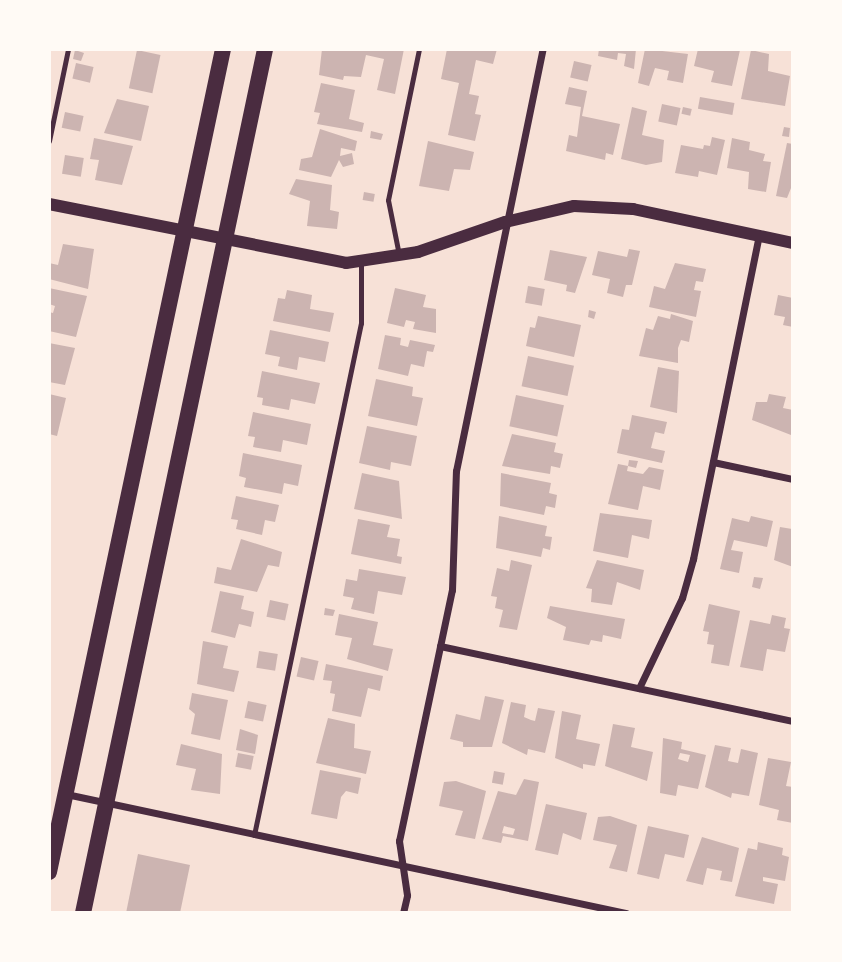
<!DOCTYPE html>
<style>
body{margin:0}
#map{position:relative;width:842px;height:962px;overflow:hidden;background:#f7e1d7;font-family:"Varela Round",sans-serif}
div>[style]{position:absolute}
.building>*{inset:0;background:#ccb4b1;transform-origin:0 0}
.service>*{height:5px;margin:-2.5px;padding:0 2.5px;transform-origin:2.5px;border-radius:2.5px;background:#4a2c40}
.minor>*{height:7px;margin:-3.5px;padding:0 3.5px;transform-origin:3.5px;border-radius:3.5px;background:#4a2c40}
.tertiary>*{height:12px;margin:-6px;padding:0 6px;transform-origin:6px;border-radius:6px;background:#4a2c40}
.primary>*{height:16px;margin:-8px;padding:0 8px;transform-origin:8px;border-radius:8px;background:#4a2c40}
span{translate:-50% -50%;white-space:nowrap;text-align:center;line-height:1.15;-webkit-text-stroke:5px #fffaf5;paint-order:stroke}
.frame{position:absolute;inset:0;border:51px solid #fffaf5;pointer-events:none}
</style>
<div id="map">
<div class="building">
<i style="clip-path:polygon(322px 49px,404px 49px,395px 94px,377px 90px,384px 59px,366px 55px,361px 77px,344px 76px,343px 80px,319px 75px)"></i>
<i style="clip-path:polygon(447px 49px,497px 49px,493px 64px,476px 60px,469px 94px,479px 96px,475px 114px,481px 115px,475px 141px,448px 135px,459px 83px,441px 79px)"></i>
<i style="clip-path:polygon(599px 49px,636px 49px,634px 69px,624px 66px,626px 54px,618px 53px,617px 60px,598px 56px)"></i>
<i style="clip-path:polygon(645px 49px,688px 54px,683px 83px,667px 80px,669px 71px,655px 68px,649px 86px,638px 83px)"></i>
<i style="clip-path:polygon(698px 49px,740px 50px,732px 86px,711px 82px,714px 71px,694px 66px)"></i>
<i style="clip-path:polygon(75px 50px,84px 53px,81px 61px,73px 59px)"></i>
<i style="left:137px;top:50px;width:24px;height:39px;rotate:12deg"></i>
<i style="clip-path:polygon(751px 50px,769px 54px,768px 71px,790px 76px,785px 106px,741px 99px)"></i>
<i style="left:574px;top:61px;width:18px;height:17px;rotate:13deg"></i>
<i style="left:76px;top:63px;width:18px;height:16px;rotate:13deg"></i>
<i style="clip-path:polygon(321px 83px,355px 90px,349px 119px,364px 123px,362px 132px,317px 124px,320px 113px,314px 112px)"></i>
<i style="clip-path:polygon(569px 87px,587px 91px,582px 116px,620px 124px,613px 155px,606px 153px,605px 160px,566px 151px,569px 135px,577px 137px,581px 107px,565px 104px)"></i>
<i style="left:700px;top:97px;width:35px;height:12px;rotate:10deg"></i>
<i style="clip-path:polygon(117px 99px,149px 106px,141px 141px,104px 133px)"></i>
<i style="left:662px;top:104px;width:19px;height:18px;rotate:12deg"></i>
<i style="clip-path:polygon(632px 107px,647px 111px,642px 135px,664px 140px,662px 162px,646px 165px,621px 159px)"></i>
<i style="left:683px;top:107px;width:9px;height:7px;rotate:13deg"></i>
<i style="left:65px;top:112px;width:19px;height:16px;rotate:12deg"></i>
<i style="clip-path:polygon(784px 127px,790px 128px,789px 137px,782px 136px)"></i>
<i style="clip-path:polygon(320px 129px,357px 141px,355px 151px,341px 148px,340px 156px,352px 153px,354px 164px,343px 167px,339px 160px,331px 177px,299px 170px,301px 159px,312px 157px)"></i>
<i style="clip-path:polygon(371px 131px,383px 134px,381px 140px,370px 138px)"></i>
<i style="clip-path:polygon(712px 137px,725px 140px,717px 175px,699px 171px,698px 177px,675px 173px,681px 145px,703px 149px,704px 145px,710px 146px)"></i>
<i style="clip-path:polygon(94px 138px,133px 146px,122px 185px,95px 180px,99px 160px,90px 159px)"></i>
<i style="clip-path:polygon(732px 138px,750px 142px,749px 150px,765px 154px,763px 161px,771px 162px,766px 192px,748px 189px,749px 172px,727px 168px)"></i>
<i style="clip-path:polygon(428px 141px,474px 152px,470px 170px,454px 169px,449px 191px,419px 186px)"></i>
<i style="clip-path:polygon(787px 143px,793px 144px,793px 183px,787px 198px,776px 196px)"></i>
<i style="left:65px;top:155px;width:19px;height:19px;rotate:9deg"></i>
<i style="clip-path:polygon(296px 179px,332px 185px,330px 210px,339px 212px,337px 229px,307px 226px,310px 201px,289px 194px)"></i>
<i style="left:364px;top:192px;width:11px;height:8px;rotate:10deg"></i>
<i style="clip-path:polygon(63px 244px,94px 249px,88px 289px,49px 279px,49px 263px,58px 265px)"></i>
<i style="clip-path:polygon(629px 249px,640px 251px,632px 285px,626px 285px,623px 297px,607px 293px,610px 279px,592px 275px,598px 251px,627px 257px)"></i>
<i style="clip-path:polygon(550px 250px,587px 257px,575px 293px,566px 291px,567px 285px,544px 280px)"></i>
<i style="clip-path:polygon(675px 263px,706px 269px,703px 282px,696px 281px,694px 290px,701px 291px,696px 317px,649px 307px,654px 286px,665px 289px)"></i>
<i style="left:528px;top:286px;width:17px;height:17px;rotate:10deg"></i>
<i style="clip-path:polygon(49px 288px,87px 296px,76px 337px,49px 331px,49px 312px,53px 313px,55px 306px,49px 304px)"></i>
<i style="clip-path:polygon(395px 288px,426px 295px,423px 307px,436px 309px,436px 333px,413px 329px,415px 322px,406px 320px,404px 327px,387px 323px)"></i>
<i style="clip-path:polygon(287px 290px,312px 295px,310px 309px,334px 313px,330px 332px,273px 321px,278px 298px,285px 299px)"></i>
<i style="clip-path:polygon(778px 295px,793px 298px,793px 327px,783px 325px,785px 317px,774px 315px)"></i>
<i style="clip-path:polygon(589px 310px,596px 312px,594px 319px,588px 317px)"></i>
<i style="clip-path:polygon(671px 314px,693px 321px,689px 342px,681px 340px,678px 348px,678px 363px,639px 356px,646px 328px,653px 330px,658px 316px,670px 319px)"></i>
<i style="clip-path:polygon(538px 316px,581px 325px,574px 357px,526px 346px,530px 327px,535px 328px)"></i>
<i style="clip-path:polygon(270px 330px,329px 342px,325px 362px,299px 357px,297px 370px,278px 366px,280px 357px,265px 354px)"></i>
<i style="clip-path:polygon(385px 335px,401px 338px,400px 345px,408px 347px,410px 340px,435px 345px,433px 352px,427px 351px,424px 367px,411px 364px,408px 376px,378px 369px)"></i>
<i style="clip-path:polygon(49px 343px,75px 348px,65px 385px,49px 382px)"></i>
<i style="left:528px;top:356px;width:47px;height:31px;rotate:12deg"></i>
<i style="clip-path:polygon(658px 367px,679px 371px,677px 413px,650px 407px)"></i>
<i style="clip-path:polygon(262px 371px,320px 383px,315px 404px,291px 399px,289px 410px,262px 405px,263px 398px,257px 397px)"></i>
<i style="clip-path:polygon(376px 379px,413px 387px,412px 396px,423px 398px,417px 426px,368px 416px)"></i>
<i style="clip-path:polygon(49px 394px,66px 398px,57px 436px,49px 434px)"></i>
<i style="clip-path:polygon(769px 394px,786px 397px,783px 408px,793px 410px,791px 435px,752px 420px,756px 402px,767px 402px)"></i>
<i style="left:516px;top:395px;width:49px;height:32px;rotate:12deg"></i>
<i style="clip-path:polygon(253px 412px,311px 424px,307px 445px,283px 440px,281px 452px,253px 447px,255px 437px,248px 436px)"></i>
<i style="clip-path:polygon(632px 415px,667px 422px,664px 434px,655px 432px,651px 448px,665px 451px,662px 463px,617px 453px,622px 429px,629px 430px)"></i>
<i style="clip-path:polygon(367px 426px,417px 436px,411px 466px,391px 462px,390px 470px,359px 463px)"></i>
<i style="clip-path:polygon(512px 434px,556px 443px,554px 452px,563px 454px,560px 468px,551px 466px,550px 474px,502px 466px)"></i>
<i style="clip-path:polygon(243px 453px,302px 465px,298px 486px,284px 483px,282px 494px,244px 487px,246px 478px,239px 476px)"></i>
<i style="clip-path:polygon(629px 460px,638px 461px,636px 468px,628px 466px,627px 471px,643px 474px,649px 467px,664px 470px,660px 490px,643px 486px,638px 510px,608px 504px,618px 464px,628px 466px)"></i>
<i style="clip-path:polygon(362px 473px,399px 481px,402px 519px,354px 509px)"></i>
<i style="clip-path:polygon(501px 473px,551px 483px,549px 493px,557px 495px,555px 508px,546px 506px,544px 515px,500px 506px)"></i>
<i style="clip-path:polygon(236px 496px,279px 505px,275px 522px,265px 520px,262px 535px,236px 529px,238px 520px,231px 519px)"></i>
<i style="clip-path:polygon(600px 513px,652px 520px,649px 539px,632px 535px,628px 558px,593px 551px)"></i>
<i style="clip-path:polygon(499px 516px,547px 526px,545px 536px,552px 537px,550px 550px,543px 548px,541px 557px,496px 548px)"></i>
<i style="clip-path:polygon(751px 516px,773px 521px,767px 547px,734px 540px,731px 550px,743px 552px,739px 573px,720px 569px,732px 518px,749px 522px)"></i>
<i style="clip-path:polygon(358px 519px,390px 525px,387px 537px,400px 539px,397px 556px,402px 557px,401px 564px,351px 554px)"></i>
<i style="clip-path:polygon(780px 527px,792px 529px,793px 567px,774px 560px)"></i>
<i style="clip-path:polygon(241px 539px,282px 552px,279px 567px,268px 565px,257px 592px,214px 583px,217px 567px,231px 570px)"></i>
<i style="clip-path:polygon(511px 560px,532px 565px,517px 630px,499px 627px,503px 610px,495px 608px,497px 597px,491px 596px,497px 568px,509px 571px)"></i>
<i style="clip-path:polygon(597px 560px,644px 570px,640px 590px,617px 582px,612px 605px,591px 602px,592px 589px,586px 588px)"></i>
<i style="clip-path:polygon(359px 569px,406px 577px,402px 595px,378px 591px,374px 614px,351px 609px,354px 598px,343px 596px,346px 579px,357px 581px)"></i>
<i style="clip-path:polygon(754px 577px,763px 578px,760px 589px,752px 587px)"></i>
<i style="clip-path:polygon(220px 591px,244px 596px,241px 609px,254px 612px,251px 627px,239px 624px,235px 638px,211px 632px)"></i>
<i style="left:270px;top:600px;width:19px;height:17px;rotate:12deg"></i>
<i style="clip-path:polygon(709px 604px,740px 611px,729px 666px,711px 663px,714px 645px,707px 644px,709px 632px,703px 631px)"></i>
<i style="clip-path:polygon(550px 606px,625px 619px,621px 639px,603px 635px,602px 642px,591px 640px,589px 645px,563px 640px,566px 627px,547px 618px)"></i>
<i style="clip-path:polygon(325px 608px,335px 610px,333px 616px,324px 615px)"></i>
<i style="clip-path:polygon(339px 614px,378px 622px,373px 645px,393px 649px,388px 671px,347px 659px,352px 638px,335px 635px)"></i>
<i style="clip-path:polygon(772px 615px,786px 618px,784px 628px,790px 629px,785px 652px,767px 649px,763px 671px,740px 667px,750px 620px,770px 624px)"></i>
<i style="clip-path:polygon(203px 641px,228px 646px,223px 668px,239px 671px,234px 692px,197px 684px)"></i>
<i style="left:259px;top:651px;width:19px;height:17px;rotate:9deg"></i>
<i style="left:301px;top:657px;width:18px;height:20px;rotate:13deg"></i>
<i style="clip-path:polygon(326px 664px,383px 676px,380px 691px,368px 688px,361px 717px,332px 711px,335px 694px,330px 693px,332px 681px,323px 680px)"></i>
<i style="clip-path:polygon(192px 693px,228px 700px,220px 740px,191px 734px,195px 714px,189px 709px)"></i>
<i style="clip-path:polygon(485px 696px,504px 700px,492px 747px,463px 747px,463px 742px,450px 739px,456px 714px,480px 720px)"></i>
<i style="left:248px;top:701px;width:19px;height:17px;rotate:12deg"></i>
<i style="clip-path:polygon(511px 702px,526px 705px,524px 717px,531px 720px,535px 721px,538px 708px,555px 711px,545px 753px,528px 749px,527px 755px,502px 743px)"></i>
<i style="clip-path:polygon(562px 711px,581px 715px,576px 739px,600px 744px,595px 766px,583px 764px,583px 769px,555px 758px)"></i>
<i style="clip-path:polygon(328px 718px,355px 724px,354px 748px,371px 751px,366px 774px,316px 763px)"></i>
<i style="clip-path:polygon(613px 724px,635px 728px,631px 747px,653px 752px,647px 781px,605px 766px)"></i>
<i style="clip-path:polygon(240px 729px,258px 735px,255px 754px,236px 750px)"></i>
<i style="clip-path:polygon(evenodd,663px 738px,682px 742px,681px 749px,706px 755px,698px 789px,678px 785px,676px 796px,660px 793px,663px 738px,680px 753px,690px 755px,688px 762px,678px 759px,680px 753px)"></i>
<i style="clip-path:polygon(181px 744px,222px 754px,220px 794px,191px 790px,196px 769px,176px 765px)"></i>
<i style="clip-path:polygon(715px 745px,731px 748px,728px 761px,738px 763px,741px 749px,758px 753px,749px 796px,732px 793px,731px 798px,705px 787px)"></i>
<i style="left:238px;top:753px;width:16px;height:14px;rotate:11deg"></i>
<i style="clip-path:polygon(768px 758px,791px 762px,786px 786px,793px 787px,793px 823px,777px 820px,779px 810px,759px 805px)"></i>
<i style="clip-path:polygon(320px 770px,361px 778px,358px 794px,346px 791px,341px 797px,337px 819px,311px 814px)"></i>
<i style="left:494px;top:771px;width:11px;height:12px;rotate:10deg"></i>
<i style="clip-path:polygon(evenodd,524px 779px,539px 782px,528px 841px,503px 836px,501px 843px,482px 839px,498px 791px,516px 795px,524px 779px,504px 826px,515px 829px,513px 835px,502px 833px,504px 826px)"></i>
<i style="clip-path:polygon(456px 781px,486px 791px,475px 839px,455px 835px,463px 811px,439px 806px,444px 782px)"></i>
<i style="clip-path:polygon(546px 804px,587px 813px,581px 840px,563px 833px,558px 855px,535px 850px)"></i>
<i style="clip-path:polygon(610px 816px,637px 825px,627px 872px,609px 868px,617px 845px,593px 840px,598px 817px)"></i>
<i style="clip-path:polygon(648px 826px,689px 835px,684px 858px,665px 854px,659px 879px,637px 874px)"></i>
<i style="clip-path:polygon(702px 837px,739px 848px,732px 882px,720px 880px,722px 871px,707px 868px,703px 885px,686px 881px)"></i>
<i style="clip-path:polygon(758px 842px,783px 848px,782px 855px,789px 857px,785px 881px,763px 877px,763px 881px,778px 884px,774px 904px,735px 896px,748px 848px,757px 850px)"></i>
<i style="clip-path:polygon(138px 854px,190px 865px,180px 913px,126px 913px)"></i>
</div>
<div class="service">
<i style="left:49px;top:141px;width:94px;rotate:-78.3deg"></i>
<i style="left:399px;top:255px;width:56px;rotate:-101.3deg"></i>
<i style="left:388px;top:200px;width:154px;rotate:-78.4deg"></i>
<i style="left:254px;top:835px;width:523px;rotate:-78.2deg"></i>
<i style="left:361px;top:323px;width:61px;rotate:-90deg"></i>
</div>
<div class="minor">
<i style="left:713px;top:462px;width:82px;rotate:12deg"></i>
<i style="left:440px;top:646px;width:361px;rotate:12deg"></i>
<i style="left:639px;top:688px;width:100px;rotate:-64.5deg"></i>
<i style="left:682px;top:598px;width:41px;rotate:-74.2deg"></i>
<i style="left:693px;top:559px;width:330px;rotate:-78.5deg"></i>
<i style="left:66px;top:794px;width:573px;rotate:12deg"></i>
<i style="left:403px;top:913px;width:18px;rotate:-77deg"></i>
<i style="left:407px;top:895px;width:55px;rotate:-98.4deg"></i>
<i style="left:399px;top:841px;width:257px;rotate:-78.1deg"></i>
<i style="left:452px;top:590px;width:119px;rotate:-88.1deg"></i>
<i style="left:456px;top:471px;width:431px;rotate:-78.4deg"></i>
</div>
<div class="tertiary">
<i style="left:49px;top:204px;width:303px;rotate:11.2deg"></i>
<i style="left:346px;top:263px;width:73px;rotate:-8.7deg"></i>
<i style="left:418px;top:252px;width:92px;rotate:-19deg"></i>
<i style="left:505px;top:222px;width:71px;rotate:-13.1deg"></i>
<i style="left:574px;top:206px;width:59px;rotate:2.9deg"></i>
<i style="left:633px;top:209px;width:164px;rotate:12deg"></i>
</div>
<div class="primary">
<i style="left:49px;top:872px;width:841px;rotate:-78.06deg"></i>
<i style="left:83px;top:913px;width:883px;rotate:-78.1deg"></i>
</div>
<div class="frame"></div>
</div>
